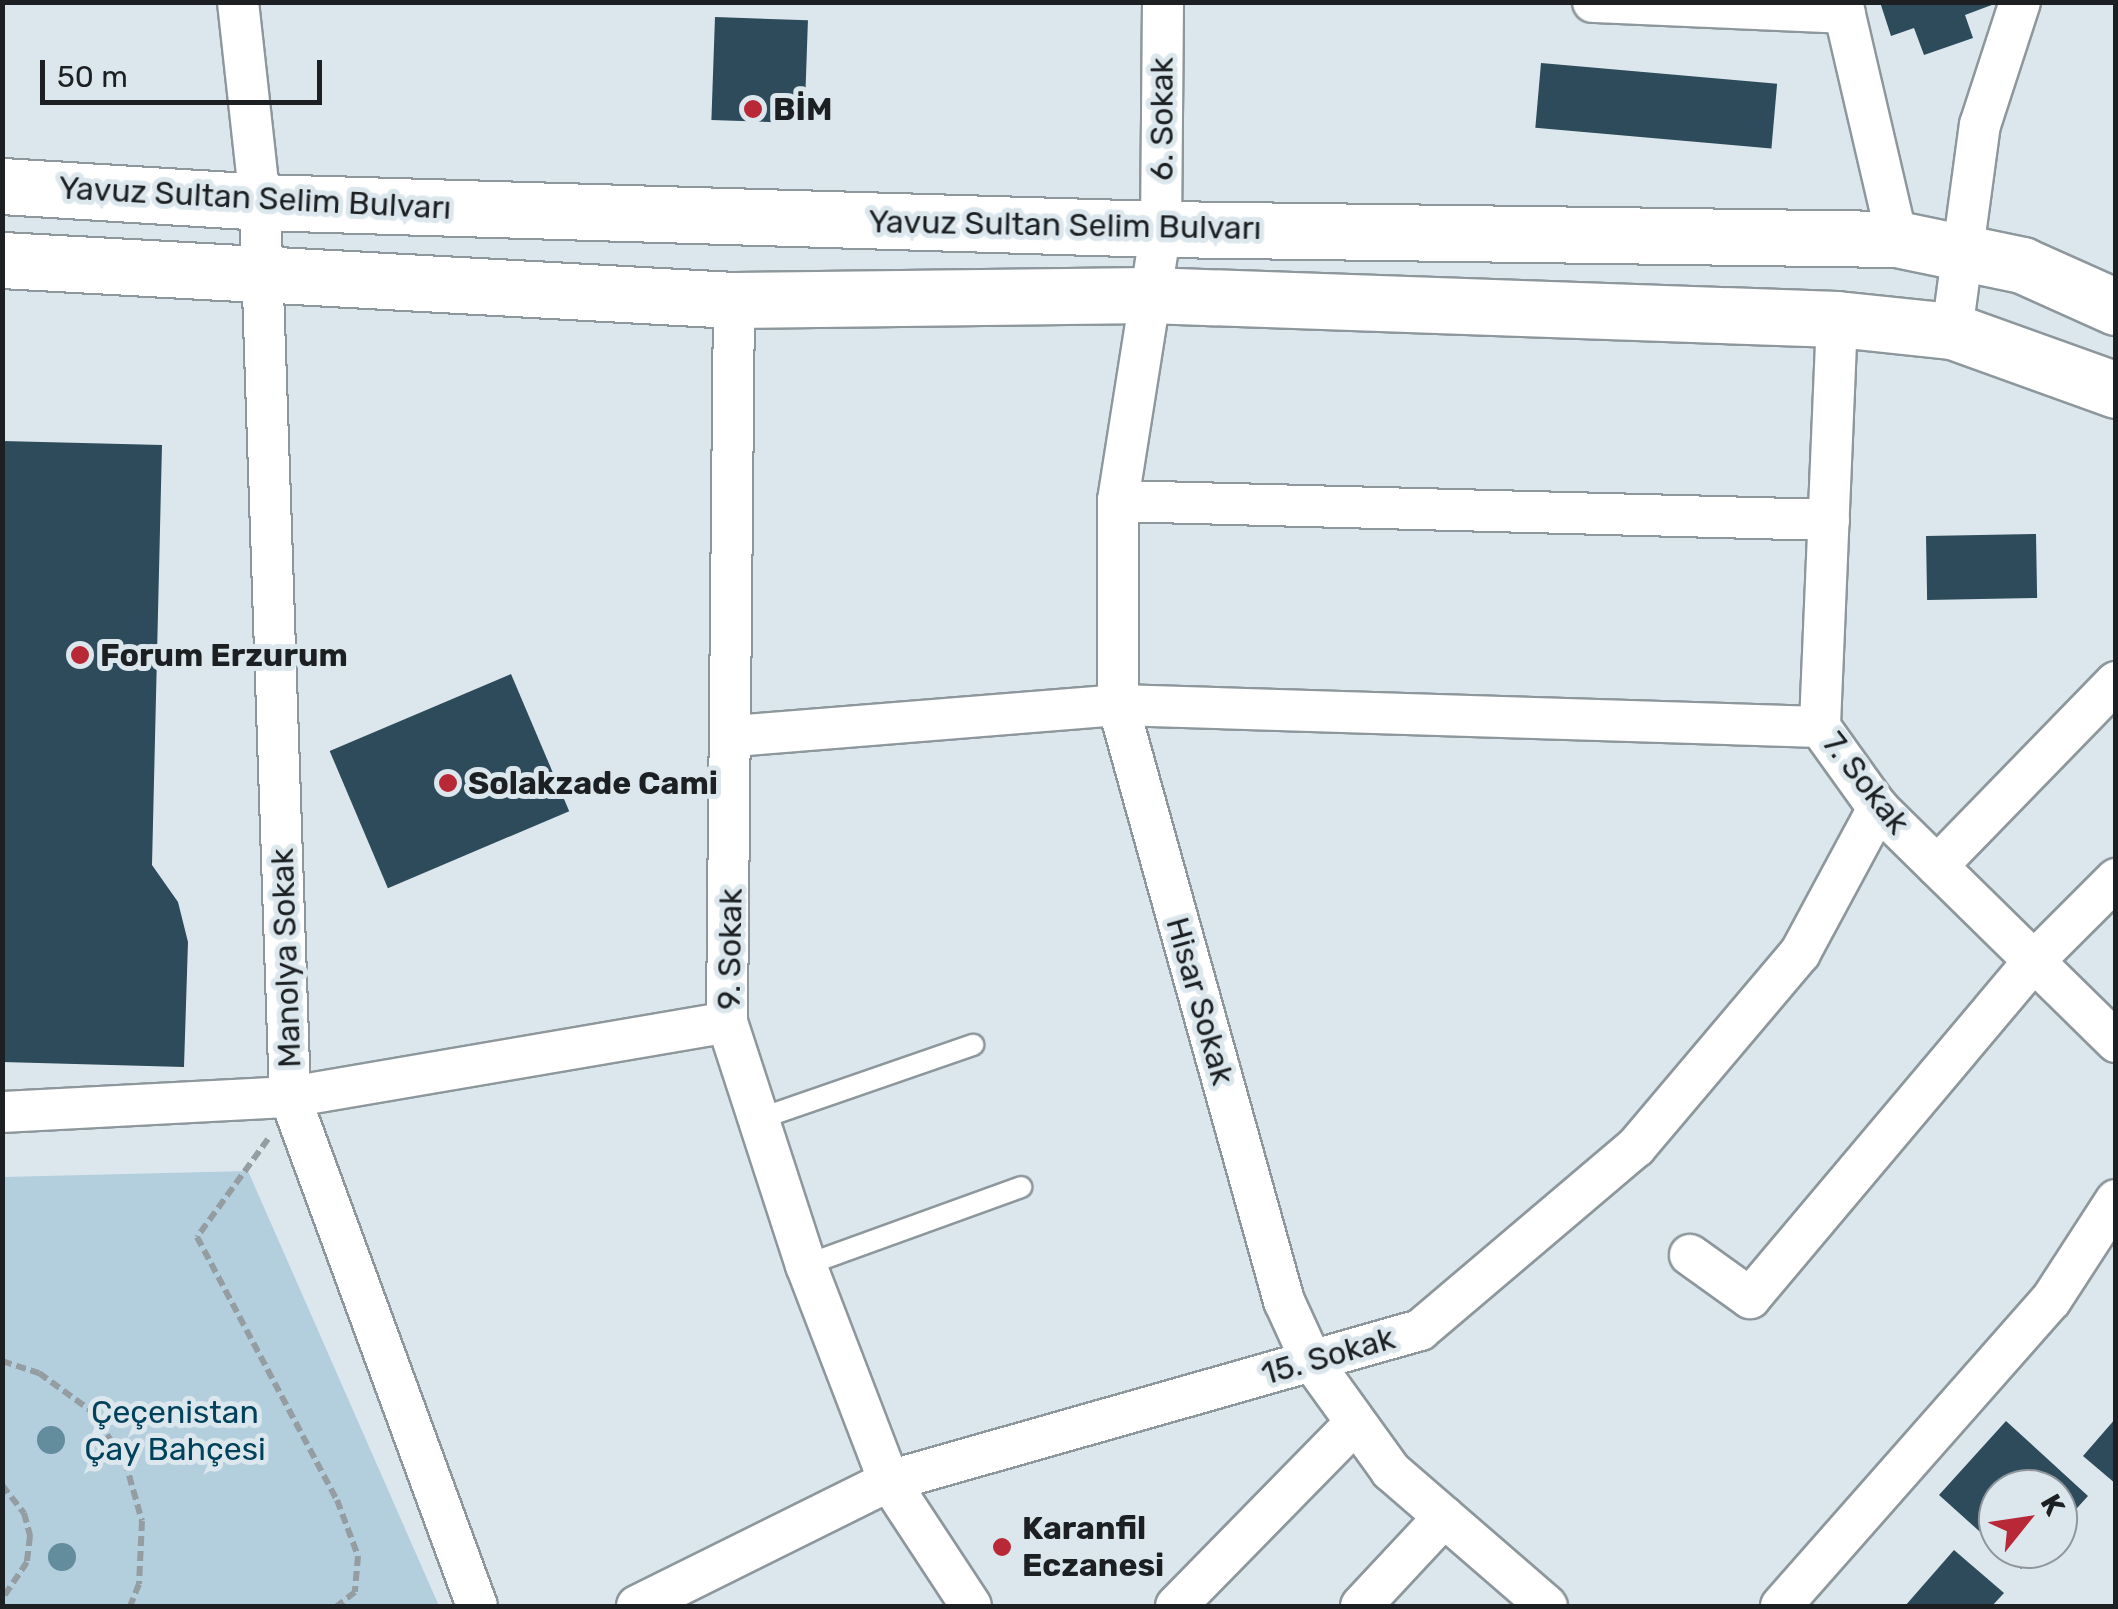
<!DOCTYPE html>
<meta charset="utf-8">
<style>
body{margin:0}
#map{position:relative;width:2118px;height:1609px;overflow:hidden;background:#dce7ed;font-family:Rubik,sans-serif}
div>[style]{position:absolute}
.green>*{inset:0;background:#b3cedd}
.building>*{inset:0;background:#2d4b5a;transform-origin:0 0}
.path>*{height:6px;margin-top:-3px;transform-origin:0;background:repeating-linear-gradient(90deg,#949da1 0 10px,transparent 0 15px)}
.roads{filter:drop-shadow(2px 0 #8d979c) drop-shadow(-2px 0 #8d979c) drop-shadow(0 2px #8d979c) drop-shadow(0 -2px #8d979c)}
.lane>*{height:20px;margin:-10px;padding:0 10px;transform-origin:10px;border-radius:10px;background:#fff}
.street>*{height:40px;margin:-20px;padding:0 20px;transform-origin:20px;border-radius:20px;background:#fff}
.secondary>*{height:55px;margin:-27.5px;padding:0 27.5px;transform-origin:27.5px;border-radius:27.5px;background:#fff}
.trees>*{width:28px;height:28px;margin:-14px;border-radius:50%;background:#638c9d}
.dots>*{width:28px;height:28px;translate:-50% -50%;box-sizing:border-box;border:5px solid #dce7ed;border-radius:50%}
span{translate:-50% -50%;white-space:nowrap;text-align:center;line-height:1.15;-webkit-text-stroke:10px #dce7ed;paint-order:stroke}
.poi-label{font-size:32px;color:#1c2022;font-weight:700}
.left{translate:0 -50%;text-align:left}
.street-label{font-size:32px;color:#1c2022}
.park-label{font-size:32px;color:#00425b}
.frame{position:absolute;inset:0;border:5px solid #1c2022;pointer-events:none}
.north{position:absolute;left:1978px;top:1469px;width:100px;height:100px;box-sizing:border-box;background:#dce7ed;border:2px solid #8f979c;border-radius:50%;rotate:60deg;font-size:28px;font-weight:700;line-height:40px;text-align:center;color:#1c2022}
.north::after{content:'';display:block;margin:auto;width:35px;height:45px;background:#b92837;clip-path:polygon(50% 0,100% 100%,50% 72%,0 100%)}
.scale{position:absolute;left:40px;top:60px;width:282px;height:45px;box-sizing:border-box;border:5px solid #1c2022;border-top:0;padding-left:12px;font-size:30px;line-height:35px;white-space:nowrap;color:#1c2022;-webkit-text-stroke:8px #dce7ed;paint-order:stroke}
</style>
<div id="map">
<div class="green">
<i style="clip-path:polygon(248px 1171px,439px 1606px,3px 1606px,3px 1177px)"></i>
</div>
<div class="building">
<i style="clip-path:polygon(1880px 2px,1997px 2px,1997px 3px,1965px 15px,1973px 38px,1924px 55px,1914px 28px,1891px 36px)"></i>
<i style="left:715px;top:17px;width:93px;height:103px;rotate:2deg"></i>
<i style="left:1541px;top:63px;width:237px;height:65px;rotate:5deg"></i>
<i style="clip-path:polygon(2px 441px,162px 445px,152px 865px,178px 902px,188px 942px,184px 1067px,2px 1062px)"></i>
<i style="left:2036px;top:534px;width:64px;height:110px;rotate:89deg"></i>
<i style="left:511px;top:674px;width:149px;height:197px;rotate:67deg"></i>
<i style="clip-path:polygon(2116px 1418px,2116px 1484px,2083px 1456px)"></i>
<i style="clip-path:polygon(2006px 1421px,2088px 1496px,2058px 1529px,2058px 1489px,1998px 1489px,1998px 1548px,1939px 1495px)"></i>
<i style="clip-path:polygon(1999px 1549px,2040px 1549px,2021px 1569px)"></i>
<i style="clip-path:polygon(1954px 1550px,2004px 1593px,1992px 1606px,1905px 1606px)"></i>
</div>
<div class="path">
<i style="left:268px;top:1139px;width:121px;rotate:125.9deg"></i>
<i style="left:197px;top:1237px;width:298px;rotate:62deg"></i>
<i style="left:337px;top:1500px;width:60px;rotate:69.4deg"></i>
<i style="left:358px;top:1556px;width:36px;rotate:95deg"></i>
<i style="left:355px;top:1592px;width:23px;rotate:142deg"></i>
<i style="left:2px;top:1361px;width:39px;rotate:18deg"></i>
<i style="left:39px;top:1373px;width:63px;rotate:36deg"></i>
<i style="left:90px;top:1410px;width:62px;rotate:55.5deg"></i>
<i style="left:125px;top:1461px;width:62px;rotate:74.2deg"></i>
<i style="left:142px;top:1521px;width:63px;rotate:92.7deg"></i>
<i style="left:139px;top:1584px;width:24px;rotate:112deg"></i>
<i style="left:2px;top:1485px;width:36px;rotate:52deg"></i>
<i style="left:24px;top:1513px;width:24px;rotate:75deg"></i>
<i style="left:30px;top:1536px;width:26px;rotate:97deg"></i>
<i style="left:27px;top:1562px;width:45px;rotate:124deg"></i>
</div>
<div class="roads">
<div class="lane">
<i style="left:756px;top:1120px;width:230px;rotate:-19.1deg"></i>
<i style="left:806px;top:1265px;width:229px;rotate:-19.9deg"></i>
</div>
<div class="street">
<i style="left:238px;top:2px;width:201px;rotate:83.7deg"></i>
<i style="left:260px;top:202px;width:896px;rotate:88.08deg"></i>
<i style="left:290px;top:1097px;width:542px;rotate:69.83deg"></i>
<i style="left:1163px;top:2px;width:227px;rotate:90.5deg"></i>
<i style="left:1161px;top:229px;width:275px;rotate:99deg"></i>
<i style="left:1118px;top:501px;width:204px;rotate:90deg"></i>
<i style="left:1118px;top:705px;width:619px;rotate:74.44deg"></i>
<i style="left:1284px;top:1301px;width:65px;rotate:65.4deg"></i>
<i style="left:1311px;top:1360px;width:137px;rotate:54.2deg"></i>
<i style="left:1391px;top:1471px;width:206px;rotate:40.9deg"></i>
<i style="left:1593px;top:2px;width:252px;rotate:2.5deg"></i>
<i style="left:1842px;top:2px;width:243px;rotate:76.9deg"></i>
<i style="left:734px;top:300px;width:722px;rotate:90.56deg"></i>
<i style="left:727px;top:1022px;width:256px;rotate:72deg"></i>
<i style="left:806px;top:1265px;width:231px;rotate:69deg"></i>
<i style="left:889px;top:1481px;width:149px;rotate:56.7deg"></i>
<i style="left:1837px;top:319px;width:408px;rotate:92.4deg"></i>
<i style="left:1820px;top:727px;width:100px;rotate:54.4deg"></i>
<i style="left:1878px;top:808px;width:334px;rotate:44.5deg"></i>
<i style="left:1952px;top:331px;width:208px;rotate:-82.3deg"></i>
<i style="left:1980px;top:125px;width:129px;rotate:-72deg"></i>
<i style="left:1118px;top:501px;width:711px;rotate:1.53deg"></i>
<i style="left:734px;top:736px;width:385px;rotate:-4.6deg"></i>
<i style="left:1118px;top:705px;width:702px;rotate:1.8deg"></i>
<i style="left:1937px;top:866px;width:257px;rotate:-45.8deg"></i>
<i style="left:2px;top:1112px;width:288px;rotate:-3deg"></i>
<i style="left:290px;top:1097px;width:443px;rotate:-9.7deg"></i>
<i style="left:1690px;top:1255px;width:74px;rotate:35.6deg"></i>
<i style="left:1750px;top:1298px;width:441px;rotate:-49.9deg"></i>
<i style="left:2034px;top:961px;width:116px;rotate:-45deg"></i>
<i style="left:637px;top:1606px;width:281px;rotate:-26.4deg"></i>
<i style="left:889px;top:1481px;width:552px;rotate:-15.87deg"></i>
<i style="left:1420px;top:1330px;width:283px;rotate:-40.3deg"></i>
<i style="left:1636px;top:1147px;width:254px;rotate:-49.8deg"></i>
<i style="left:1800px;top:953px;width:165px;rotate:-61.7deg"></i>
<i style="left:1176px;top:1606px;width:252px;rotate:-45.6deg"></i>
<i style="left:1361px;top:1606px;width:122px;rotate:-47deg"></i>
<i style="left:1781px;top:1606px;width:408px;rotate:-48.6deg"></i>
<i style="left:2051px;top:1300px;width:119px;rotate:-57deg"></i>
</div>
<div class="secondary">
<i style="left:2px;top:186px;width:258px;rotate:3.5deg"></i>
<i style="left:260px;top:202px;width:901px;rotate:1.72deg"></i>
<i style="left:1161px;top:229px;width:736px;rotate:0.78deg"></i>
<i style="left:1897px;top:239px;width:128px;rotate:11.7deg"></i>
<i style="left:2022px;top:265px;width:103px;rotate:24.1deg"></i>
<i style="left:2px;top:260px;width:733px;rotate:3.13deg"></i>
<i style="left:734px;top:300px;width:415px;rotate:-0.7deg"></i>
<i style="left:1149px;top:295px;width:688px;rotate:2deg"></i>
<i style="left:1837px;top:319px;width:116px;rotate:6deg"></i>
<i style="left:1952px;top:331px;width:174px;rotate:19.8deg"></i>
</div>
</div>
<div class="trees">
<i style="left:51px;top:1440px"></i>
<i style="left:62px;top:1557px"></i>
</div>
<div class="dots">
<i style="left:753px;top:109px;background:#b92837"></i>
<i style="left:80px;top:655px;background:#b92837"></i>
<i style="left:448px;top:783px;background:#b92837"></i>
<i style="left:1002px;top:1547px;background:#b92837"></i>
</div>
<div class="poi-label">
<span class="left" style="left:773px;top:109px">BİM</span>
<span class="left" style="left:100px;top:655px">Forum Erzurum</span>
<span class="left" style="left:468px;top:783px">Solakzade Cami</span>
<span class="left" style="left:1022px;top:1547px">Karanfil<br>Eczanesi</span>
</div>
<div class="street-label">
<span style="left:1162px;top:119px;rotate:-90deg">6. Sokak</span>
<span style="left:255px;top:198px;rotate:3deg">Yavuz Sultan Selim Bulvarı</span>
<span style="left:1065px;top:225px;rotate:1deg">Yavuz Sultan Selim Bulvarı</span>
<span style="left:1866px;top:783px;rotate:52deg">7. Sokak</span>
<span style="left:730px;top:949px;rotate:-89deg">9. Sokak</span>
<span style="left:286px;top:958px;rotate:-92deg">Manolya Sokak</span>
<span style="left:1200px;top:1001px;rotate:74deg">Hisar Sokak</span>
<span style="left:1328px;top:1356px;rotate:-16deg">15. Sokak</span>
</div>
<div class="park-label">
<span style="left:175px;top:1431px">Çeçenistan<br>Çay Bahçesi</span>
</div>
<div class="frame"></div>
<div class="north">K</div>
<div class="scale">50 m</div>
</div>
